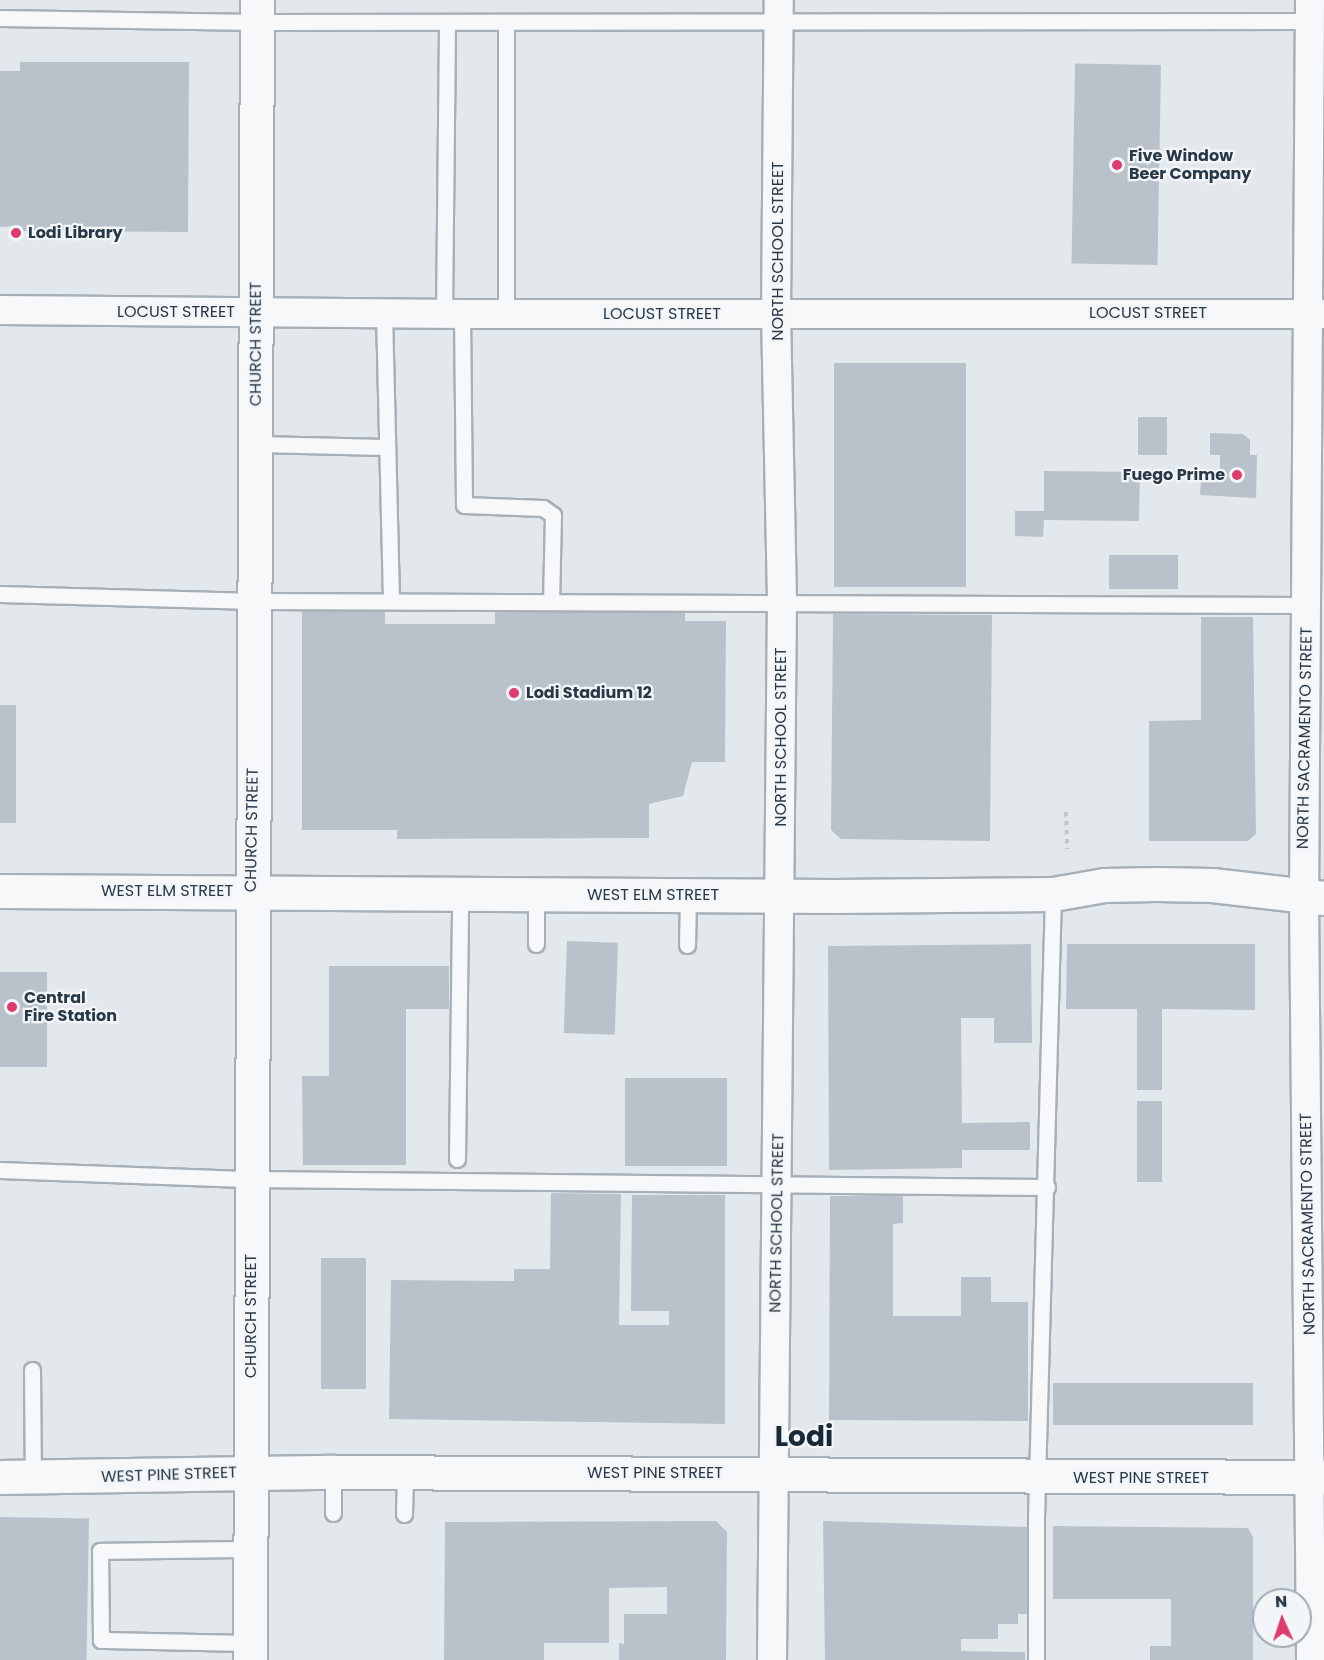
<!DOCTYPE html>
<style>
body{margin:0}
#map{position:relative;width:1324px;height:1660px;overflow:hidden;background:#e3e8ec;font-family:Poppins,sans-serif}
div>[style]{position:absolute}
.building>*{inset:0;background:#b9c2cb;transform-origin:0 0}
.path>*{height:4px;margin-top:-2px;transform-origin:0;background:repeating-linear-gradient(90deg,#c0c6cb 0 4.5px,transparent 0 9px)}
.roads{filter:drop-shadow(2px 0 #a7b0b7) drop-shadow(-2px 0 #a7b0b7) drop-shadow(0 2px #a7b0b7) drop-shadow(0 -2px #a7b0b7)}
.service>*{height:15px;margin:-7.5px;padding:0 7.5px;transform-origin:7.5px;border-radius:7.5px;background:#f6f8fa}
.minor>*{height:28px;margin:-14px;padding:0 14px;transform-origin:14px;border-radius:14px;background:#f6f8fa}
.tertiary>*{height:33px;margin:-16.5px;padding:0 16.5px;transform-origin:16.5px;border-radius:16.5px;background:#f6f8fa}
.dots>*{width:16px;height:16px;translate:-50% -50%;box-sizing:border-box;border:3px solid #f3f6f9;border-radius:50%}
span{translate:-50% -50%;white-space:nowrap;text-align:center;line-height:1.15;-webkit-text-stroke:4.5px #f3f6f9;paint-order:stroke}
.poi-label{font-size:16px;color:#283847;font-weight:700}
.left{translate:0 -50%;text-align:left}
.right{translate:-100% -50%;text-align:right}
.street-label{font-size:16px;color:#283847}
.town-label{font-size:28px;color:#1a2937;font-weight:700}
.north{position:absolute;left:1252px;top:1588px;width:60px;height:60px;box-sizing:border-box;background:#f3f6f9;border:2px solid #a2aab2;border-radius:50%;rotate:357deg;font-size:16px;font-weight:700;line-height:24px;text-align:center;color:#283847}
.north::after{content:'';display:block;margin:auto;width:21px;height:27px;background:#dd3c6d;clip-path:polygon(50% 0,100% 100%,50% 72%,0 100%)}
</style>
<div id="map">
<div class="building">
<i style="clip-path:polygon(20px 62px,189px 62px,188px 232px,20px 231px,20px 226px,0 227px,0 71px,20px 71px)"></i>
<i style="left:1161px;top:65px;width:200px;height:86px;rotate:91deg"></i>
<i style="left:834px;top:363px;width:132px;height:224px"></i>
<i style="left:1138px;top:417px;width:29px;height:38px"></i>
<i style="clip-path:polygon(1210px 433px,1243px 434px,1250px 440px,1250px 455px,1257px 455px,1256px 498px,1200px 495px,1201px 478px,1220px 479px,1220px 455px,1210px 455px)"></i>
<i style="clip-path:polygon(1044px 471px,1140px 472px,1139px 521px,1044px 520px,1043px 537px,1015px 536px,1015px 511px,1044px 511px)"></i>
<i style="left:1109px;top:555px;width:69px;height:34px"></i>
<i style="clip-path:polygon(302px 611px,385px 611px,385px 624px,495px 624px,495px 612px,685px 612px,685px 621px,726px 621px,725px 762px,692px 762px,683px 796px,649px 804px,649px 838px,397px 839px,397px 830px,302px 830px)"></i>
<i style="clip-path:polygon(833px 614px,992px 615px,990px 841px,841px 839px,831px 830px)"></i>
<i style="clip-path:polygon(1201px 617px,1253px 617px,1256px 834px,1248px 841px,1149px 841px,1149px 721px,1201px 720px)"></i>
<i style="left:0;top:705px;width:16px;height:118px"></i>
<i style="left:567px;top:941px;width:51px;height:92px;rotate:2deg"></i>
<i style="clip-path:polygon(1031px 944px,1032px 1043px,994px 1043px,994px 1018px,961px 1018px,962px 1123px,1030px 1122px,1030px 1150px,962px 1150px,962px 1168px,829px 1170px,828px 946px)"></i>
<i style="clip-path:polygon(1067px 944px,1255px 944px,1255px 1010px,1162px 1009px,1162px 1090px,1137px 1090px,1137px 1009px,1066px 1009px)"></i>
<i style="clip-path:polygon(329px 966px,449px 966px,449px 1009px,406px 1009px,406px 1165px,303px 1165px,302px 1076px,329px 1076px)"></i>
<i style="left:0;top:972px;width:47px;height:95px"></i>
<i style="left:727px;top:1078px;width:88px;height:102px;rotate:90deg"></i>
<i style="left:1137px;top:1101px;width:25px;height:81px"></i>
<i style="clip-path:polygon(551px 1193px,621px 1194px,619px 1325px,669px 1325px,669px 1311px,631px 1311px,632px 1195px,725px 1195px,725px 1424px,389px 1419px,391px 1280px,514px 1281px,514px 1269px,550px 1269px)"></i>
<i style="clip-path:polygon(830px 1196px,903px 1196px,903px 1223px,893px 1224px,893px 1316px,961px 1316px,961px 1277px,991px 1277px,991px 1302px,1028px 1302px,1028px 1421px,829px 1420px)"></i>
<i style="left:321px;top:1258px;width:45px;height:131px"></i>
<i style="left:1053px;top:1383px;width:200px;height:42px"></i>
<i style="left:0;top:1517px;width:89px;height:143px;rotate:1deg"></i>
<i style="clip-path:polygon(716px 1521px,727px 1532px,726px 1660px,619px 1660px,619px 1643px,624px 1644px,624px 1614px,667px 1614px,667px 1587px,609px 1588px,609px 1643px,544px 1643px,544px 1660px,444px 1660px,445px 1522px)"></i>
<i style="clip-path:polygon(823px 1521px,1028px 1527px,1027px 1614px,1018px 1614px,1018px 1624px,998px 1624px,998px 1639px,961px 1639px,961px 1651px,1025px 1652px,1025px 1660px,825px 1660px)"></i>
<i style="clip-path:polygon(1053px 1526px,1248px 1528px,1253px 1537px,1253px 1660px,1150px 1660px,1150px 1646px,1171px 1646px,1171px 1599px,1053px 1599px)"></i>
</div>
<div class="path">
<i style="left:1066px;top:812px;width:37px;rotate:88deg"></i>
</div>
<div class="roads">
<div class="service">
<i style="left:0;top:18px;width:257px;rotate:0.9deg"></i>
<i style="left:257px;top:22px;width:1053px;rotate:-0.05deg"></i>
<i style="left:506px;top:23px;width:291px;rotate:90deg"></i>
<i style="left:384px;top:313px;width:287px;rotate:88.6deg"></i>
<i style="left:444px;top:314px;width:291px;rotate:-89.4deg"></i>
<i style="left:462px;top:314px;width:191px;rotate:89.4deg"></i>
<i style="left:464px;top:505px;width:79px;rotate:2.2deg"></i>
<i style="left:543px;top:508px;width:12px;rotate:35deg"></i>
<i style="left:553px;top:515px;width:85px;rotate:91.3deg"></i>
<i style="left:255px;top:444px;width:132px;rotate:1.3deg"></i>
<i style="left:0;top:594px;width:255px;rotate:1.6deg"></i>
<i style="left:255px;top:601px;width:1052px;rotate:0.22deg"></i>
<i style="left:536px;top:944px;width:49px;rotate:-90deg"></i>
<i style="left:687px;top:945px;width:49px;rotate:-88.8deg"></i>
<i style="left:457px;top:1159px;width:264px;rotate:-89.3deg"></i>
<i style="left:0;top:1170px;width:251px;rotate:2.1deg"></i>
<i style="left:251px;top:1179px;width:796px;rotate:0.58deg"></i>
<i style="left:32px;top:1370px;width:108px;rotate:89.5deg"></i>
<i style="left:333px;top:1472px;width:41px;rotate:90deg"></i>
<i style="left:404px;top:1514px;width:41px;rotate:-88.6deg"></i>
<i style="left:250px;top:1643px;width:149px;rotate:-178.8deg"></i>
<i style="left:101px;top:1640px;width:89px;rotate:-90.6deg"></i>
<i style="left:100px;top:1551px;width:150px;rotate:-0.8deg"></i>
<i style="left:1036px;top:1660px;width:142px;rotate:-90deg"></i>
<i style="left:1036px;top:1518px;width:624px;rotate:-88.44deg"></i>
</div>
<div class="minor">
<i style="left:1310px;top:0;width:898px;rotate:90.38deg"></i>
<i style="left:1304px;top:898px;width:762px;rotate:89.47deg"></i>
<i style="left:0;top:310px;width:462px;rotate:0.5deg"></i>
<i style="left:462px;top:314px;width:862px"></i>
<i style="left:772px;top:1660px;width:1060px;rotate:-89.46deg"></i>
<i style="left:782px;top:600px;width:286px;rotate:-91.2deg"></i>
<i style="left:776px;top:314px;width:314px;rotate:-89.5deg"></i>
</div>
<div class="tertiary">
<i style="left:0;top:891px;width:833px;rotate:0.34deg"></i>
<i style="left:833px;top:896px;width:220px;rotate:-0.5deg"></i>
<i style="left:1053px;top:894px;width:52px;rotate:-10deg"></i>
<i style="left:1104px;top:885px;width:52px;rotate:-1.1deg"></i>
<i style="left:1156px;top:884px;width:56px;rotate:1deg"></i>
<i style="left:1212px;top:885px;width:113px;rotate:6.6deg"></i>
<i style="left:0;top:1477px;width:333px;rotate:-0.9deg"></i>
<i style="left:333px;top:1472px;width:991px;rotate:0.29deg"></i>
<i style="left:250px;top:1660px;width:1660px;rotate:-89.76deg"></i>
</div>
</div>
<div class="dots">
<i style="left:1117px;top:165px;background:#dd3c6d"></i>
<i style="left:16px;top:233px;background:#dd3c6d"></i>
<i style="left:1237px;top:475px;background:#dd3c6d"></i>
<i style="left:514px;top:693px;background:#dd3c6d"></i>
<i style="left:12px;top:1007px;background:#dd3c6d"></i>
</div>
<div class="poi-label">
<span class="left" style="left:1129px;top:165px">Five Window<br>Beer Company</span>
<span class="left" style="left:28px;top:233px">Lodi Library</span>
<span class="right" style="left:1225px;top:475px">Fuego Prime</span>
<span class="left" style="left:526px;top:693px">Lodi Stadium 12</span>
<span class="left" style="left:24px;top:1007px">Central<br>Fire Station</span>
</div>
<div class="street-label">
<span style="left:778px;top:251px;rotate:-90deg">NORTH SCHOOL STREET</span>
<span style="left:176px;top:312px">LOCUST STREET</span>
<span style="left:1148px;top:313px">LOCUST STREET</span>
<span style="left:662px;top:314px">LOCUST STREET</span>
<span style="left:256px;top:344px;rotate:-90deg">CHURCH STREET</span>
<span style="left:781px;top:737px;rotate:-90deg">NORTH SCHOOL STREET</span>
<span style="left:1305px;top:738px;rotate:-89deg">NORTH SACRAMENTO STREET</span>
<span style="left:252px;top:830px;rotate:-89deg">CHURCH STREET</span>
<span style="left:167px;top:891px">WEST ELM STREET</span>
<span style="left:653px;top:895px">WEST ELM STREET</span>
<span style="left:777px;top:1223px;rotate:-89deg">NORTH SCHOOL STREET</span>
<span style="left:1308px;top:1224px;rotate:-91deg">NORTH SACRAMENTO STREET</span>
<span style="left:251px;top:1316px;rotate:-90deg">CHURCH STREET</span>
<span style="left:655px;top:1473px">WEST PINE STREET</span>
<span style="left:169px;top:1475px;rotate:-2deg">WEST PINE STREET</span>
<span style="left:1141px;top:1478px">WEST PINE STREET</span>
</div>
<div class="town-label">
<span style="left:804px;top:1437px">Lodi</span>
</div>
<div class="north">N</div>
</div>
